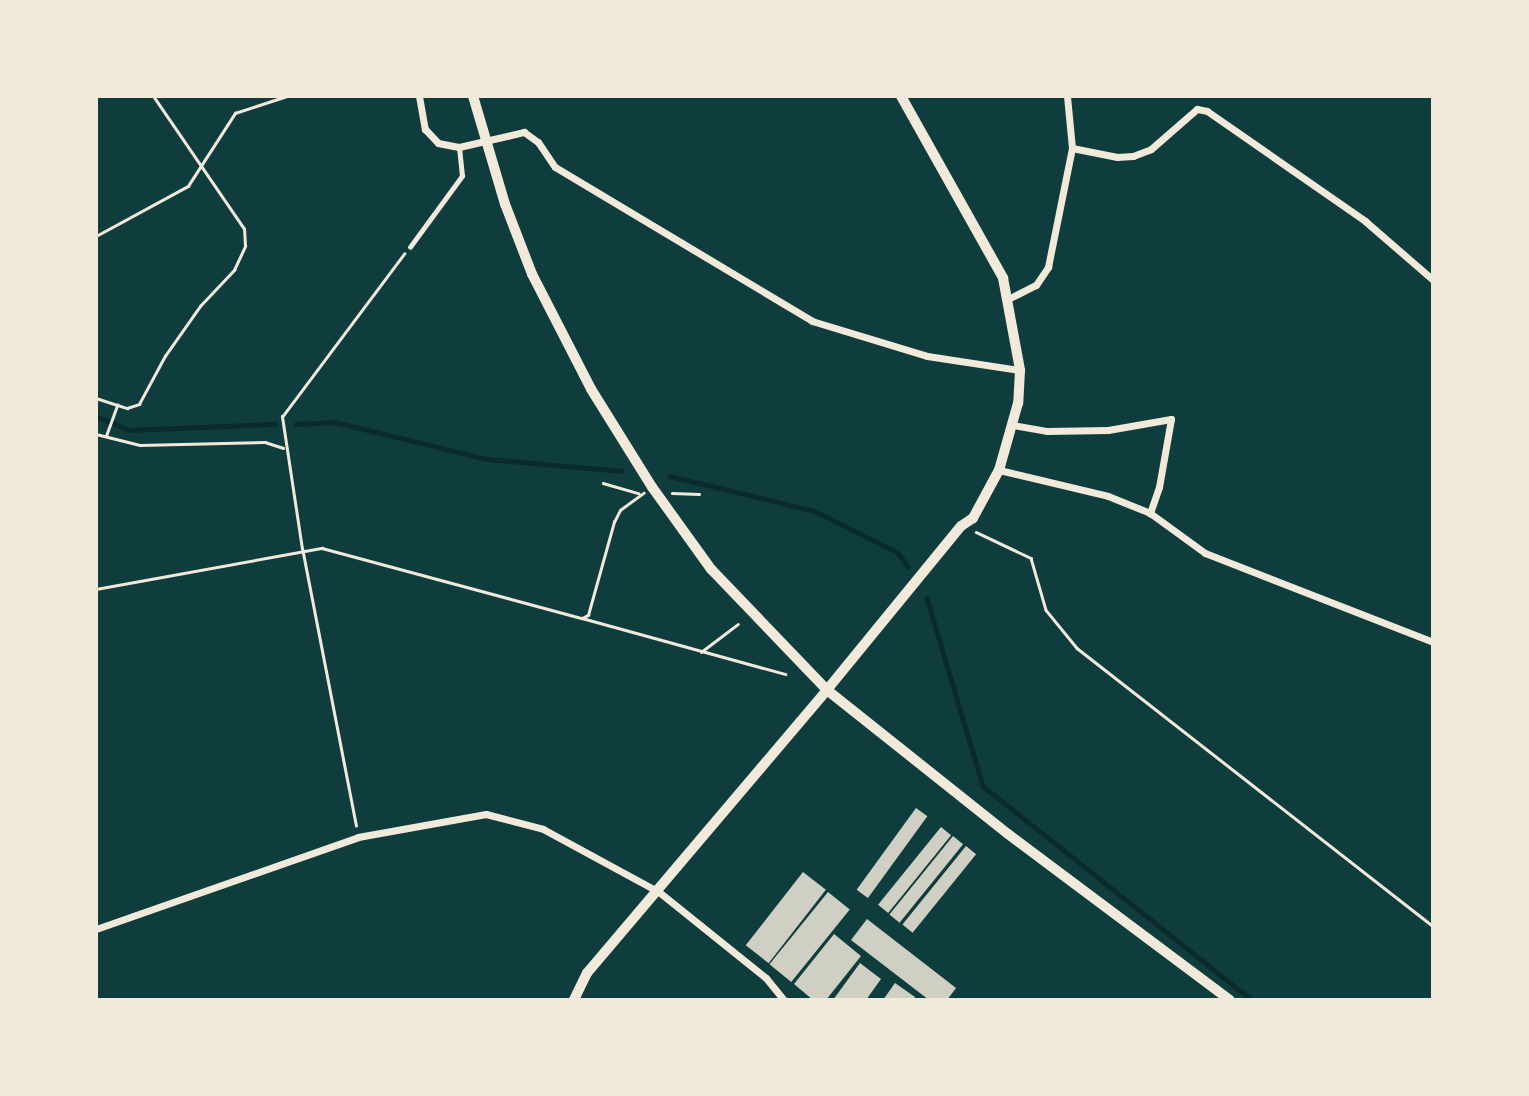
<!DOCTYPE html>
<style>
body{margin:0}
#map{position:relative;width:1529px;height:1096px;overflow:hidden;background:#0f3d3e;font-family:Mulish,sans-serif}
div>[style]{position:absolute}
.stream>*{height:4.5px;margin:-2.25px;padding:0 2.25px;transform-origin:2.25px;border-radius:2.25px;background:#0a2a2b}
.building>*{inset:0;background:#cfcfc3;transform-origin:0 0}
.path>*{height:2.5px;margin:-1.25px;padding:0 1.25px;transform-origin:1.25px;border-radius:1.25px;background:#f1e9da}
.service>*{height:4.5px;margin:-2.25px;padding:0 2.25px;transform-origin:2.25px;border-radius:2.25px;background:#f1e9da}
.minor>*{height:7px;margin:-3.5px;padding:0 3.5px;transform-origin:3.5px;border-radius:3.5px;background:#f1e9da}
.tertiary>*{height:10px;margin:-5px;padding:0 5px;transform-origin:5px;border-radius:5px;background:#f1e9da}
.secondary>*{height:10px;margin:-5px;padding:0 5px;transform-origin:5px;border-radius:5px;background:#f1e9da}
span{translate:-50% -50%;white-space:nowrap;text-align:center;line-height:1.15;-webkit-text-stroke:7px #f1e9da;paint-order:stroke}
.frame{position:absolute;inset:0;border:98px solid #f1e9da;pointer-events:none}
</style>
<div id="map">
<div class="stream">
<i style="left:96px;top:416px;width:36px;rotate:23deg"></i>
<i style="left:129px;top:430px;width:146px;rotate:-2.4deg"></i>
<i style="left:296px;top:424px;width:39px;rotate:-3deg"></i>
<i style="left:335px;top:422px;width:156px;rotate:13.7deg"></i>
<i style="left:487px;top:459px;width:135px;rotate:5.1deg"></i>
<i style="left:670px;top:476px;width:149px;rotate:13.6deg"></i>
<i style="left:815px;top:511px;width:92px;rotate:26.6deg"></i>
<i style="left:897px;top:552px;width:18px;rotate:52deg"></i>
<i style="left:927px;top:598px;width:196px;rotate:73.4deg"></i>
<i style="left:983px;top:786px;width:344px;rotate:38.5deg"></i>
</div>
<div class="building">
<i style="left:916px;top:808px;width:14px;height:101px;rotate:36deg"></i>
<i style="left:941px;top:827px;width:13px;height:100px;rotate:39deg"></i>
<i style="left:953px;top:836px;width:13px;height:101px;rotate:39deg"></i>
<i style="left:966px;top:846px;width:13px;height:101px;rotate:39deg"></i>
<i style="left:803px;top:872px;width:29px;height:93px;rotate:38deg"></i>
<i style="left:828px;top:892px;width:28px;height:93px;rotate:39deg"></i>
<i style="clip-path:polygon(867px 919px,956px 988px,947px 1000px,929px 1000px,851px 940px)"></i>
<i style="clip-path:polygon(834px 934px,861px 956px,826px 1000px,813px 1000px,794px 984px)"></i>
<i style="clip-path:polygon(860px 963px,881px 979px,866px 1000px,833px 1000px)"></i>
<i style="clip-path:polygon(895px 983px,915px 997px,914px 1000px,883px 1000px)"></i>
</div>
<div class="path">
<i style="left:96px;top:236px;width:105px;rotate:-28.5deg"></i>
<i style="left:188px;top:186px;width:87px;rotate:-57.2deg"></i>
<i style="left:235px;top:113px;width:55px;rotate:-18.1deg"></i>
<i style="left:96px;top:398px;width:33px;rotate:18deg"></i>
<i style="left:127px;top:408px;width:13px;rotate:-18deg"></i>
<i style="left:139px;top:404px;width:55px;rotate:-61.6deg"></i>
<i style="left:165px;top:356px;width:61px;rotate:-55deg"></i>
<i style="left:200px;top:306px;width:50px;rotate:-46.6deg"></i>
<i style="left:234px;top:270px;width:26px;rotate:-65deg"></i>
<i style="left:245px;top:246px;width:17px;rotate:-93deg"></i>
<i style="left:244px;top:229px;width:161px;rotate:-124.4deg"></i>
<i style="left:96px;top:434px;width:45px;rotate:14deg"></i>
<i style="left:140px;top:445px;width:125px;rotate:-1.4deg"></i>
<i style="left:265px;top:442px;width:19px;rotate:18deg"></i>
<i style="left:106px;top:436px;width:33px;rotate:-70deg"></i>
<i style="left:603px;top:483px;width:37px;rotate:16deg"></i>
<i style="left:672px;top:493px;width:27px;rotate:2deg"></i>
<i style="left:976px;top:532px;width:61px;rotate:25.3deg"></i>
<i style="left:1031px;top:558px;width:54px;rotate:73.9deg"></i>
<i style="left:1046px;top:610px;width:49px;rotate:50.8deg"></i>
<i style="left:1077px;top:648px;width:452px;rotate:38deg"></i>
<i style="left:96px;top:589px;width:230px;rotate:-10.3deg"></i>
<i style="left:322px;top:548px;width:269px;rotate:15.1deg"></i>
<i style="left:582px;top:618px;width:7px;rotate:-27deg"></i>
<i style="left:588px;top:615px;width:97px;rotate:-74.4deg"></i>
<i style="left:614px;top:522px;width:13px;rotate:-63deg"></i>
<i style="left:620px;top:510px;width:29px;rotate:-36deg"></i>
<i style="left:582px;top:618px;width:211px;rotate:15.4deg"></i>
<i style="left:701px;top:652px;width:46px;rotate:-37.1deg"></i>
<i style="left:356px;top:826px;width:282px;rotate:-101deg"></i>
<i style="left:302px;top:549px;width:134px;rotate:-98.6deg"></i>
<i style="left:282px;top:417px;width:204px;rotate:-53.2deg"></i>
</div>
<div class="service">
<i style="left:410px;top:247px;width:88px;rotate:-53.8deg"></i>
<i style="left:462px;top:176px;width:29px;rotate:-96deg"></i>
</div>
<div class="minor">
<i style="left:419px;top:96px;width:34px;rotate:80deg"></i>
<i style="left:425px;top:129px;width:19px;rotate:47deg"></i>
<i style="left:438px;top:143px;width:21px;rotate:11deg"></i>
<i style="left:459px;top:147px;width:67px;rotate:-13deg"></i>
<i style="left:524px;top:132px;width:17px;rotate:36deg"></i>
<i style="left:538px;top:142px;width:30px;rotate:56deg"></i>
<i style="left:555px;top:167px;width:300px;rotate:30.9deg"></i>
<i style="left:812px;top:321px;width:120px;rotate:16.9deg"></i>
<i style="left:927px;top:356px;width:94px;rotate:8.6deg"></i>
<i style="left:1072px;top:148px;width:46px;rotate:11.3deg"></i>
<i style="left:1117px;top:157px;width:16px;rotate:-4deg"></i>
<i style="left:1133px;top:156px;width:19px;rotate:-21deg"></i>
<i style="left:1151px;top:149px;width:61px;rotate:-41deg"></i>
<i style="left:1197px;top:109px;width:10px;rotate:11deg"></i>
<i style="left:1207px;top:111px;width:193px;rotate:34.8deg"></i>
<i style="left:1365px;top:221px;width:90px;rotate:40.9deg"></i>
<i style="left:1010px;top:298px;width:29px;rotate:-27deg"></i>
<i style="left:1036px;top:285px;width:22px;rotate:-56deg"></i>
<i style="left:1048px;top:267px;width:121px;rotate:-78.6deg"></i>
<i style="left:1072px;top:148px;width:52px;rotate:-95.5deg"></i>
<i style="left:1013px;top:425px;width:35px;rotate:10deg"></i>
<i style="left:1047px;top:431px;width:61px;rotate:-0.9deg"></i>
<i style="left:1108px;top:430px;width:64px;rotate:-9.9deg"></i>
<i style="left:1171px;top:419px;width:69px;rotate:100deg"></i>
<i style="left:1159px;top:487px;width:28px;rotate:109deg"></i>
<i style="left:999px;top:470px;width:112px;rotate:13.4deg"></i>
<i style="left:1108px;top:496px;width:45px;rotate:22deg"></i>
<i style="left:1150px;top:513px;width:68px;rotate:36deg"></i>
<i style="left:1205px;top:553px;width:245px;rotate:21.3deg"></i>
<i style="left:96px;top:929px;width:278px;rotate:-19.3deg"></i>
<i style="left:358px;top:837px;width:130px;rotate:-10.2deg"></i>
<i style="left:486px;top:814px;width:59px;rotate:14.7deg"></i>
<i style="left:543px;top:829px;width:132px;rotate:28.5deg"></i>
<i style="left:659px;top:892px;width:137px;rotate:38.8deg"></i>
<i style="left:766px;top:978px;width:28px;rotate:51deg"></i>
</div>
<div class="tertiary">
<i style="left:901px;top:96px;width:209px;rotate:60.7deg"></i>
<i style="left:1003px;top:278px;width:94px;rotate:79.5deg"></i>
<i style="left:1020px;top:370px;width:33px;rotate:93deg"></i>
<i style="left:1018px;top:403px;width:70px;rotate:105.8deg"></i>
<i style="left:999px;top:470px;width:55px;rotate:118.4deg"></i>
<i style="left:973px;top:518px;width:14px;rotate:146deg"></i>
<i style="left:961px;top:526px;width:212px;rotate:129.3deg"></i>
<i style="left:827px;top:690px;width:231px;rotate:38.5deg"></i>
<i style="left:1008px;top:834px;width:277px;rotate:36.8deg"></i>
</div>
<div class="secondary">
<i style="left:473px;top:96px;width:113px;rotate:73.5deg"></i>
<i style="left:505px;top:204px;width:75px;rotate:68.9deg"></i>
<i style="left:532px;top:274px;width:129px;rotate:62.8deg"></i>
<i style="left:591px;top:389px;width:115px;rotate:58.1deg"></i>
<i style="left:652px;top:487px;width:101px;rotate:54.3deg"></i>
<i style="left:711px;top:569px;width:168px;rotate:46.2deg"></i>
<i style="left:827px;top:690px;width:371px;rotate:130.3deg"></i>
<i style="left:587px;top:973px;width:30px;rotate:116deg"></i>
</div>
<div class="frame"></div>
</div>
